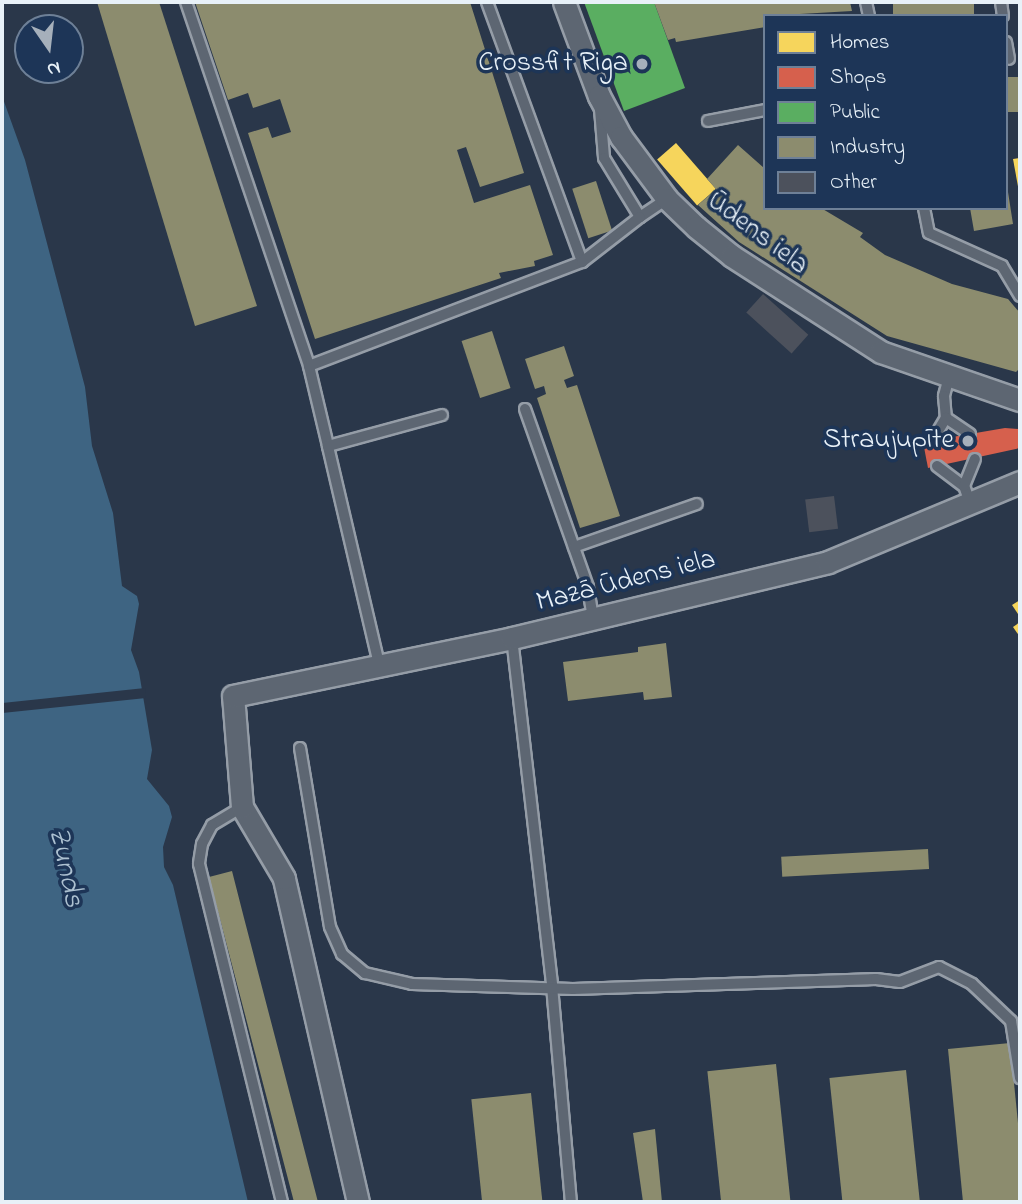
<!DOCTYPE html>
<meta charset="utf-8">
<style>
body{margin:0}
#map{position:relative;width:1022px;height:1204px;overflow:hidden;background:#2a374a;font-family:"Indie Flower",sans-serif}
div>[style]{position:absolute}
.water>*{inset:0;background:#3e6482}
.pier>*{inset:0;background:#2a374a;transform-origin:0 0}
.homes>*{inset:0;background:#f6d55c;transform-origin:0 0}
.shops>*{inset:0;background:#d6604d}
.public>*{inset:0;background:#5aae61}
.industry>*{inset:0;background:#8c8c6e;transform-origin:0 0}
.building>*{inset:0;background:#4c515c;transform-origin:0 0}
.roads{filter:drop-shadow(2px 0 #959da7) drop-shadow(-2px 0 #959da7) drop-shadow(0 2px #959da7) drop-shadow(0 -2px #959da7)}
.lane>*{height:10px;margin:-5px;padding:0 5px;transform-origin:5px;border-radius:5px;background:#5d6672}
.street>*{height:21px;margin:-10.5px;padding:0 10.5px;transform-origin:10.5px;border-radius:10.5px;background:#5d6672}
.dots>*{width:19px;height:19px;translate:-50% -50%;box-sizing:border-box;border:4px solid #1d3557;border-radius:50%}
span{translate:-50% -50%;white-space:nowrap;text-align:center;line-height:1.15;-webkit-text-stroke:7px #1d3557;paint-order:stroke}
.poi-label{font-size:28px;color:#e8f1f8}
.right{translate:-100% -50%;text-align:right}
.street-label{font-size:28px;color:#e8f1f8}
.water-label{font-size:30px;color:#adc1d1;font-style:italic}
.frame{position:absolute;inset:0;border:4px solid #e8f1f8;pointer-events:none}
.legend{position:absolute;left:763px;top:14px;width:245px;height:196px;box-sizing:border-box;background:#1d3557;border:2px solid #6e8097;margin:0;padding:9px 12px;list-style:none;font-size:21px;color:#e8f1f8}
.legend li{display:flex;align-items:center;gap:14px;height:35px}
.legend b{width:35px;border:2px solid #6e8097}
.north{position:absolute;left:14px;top:14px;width:70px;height:70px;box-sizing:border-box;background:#1d3557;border:2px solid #6e8097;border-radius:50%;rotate:166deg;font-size:19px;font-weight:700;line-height:28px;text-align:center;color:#e8f1f8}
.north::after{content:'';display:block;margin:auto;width:24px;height:32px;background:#a6b0bb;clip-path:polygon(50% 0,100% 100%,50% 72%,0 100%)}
</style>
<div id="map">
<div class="water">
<i style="clip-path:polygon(2px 96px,25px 160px,85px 387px,92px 446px,113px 513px,122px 586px,137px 596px,139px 604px,131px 650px,139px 672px,152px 750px,147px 779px,169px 806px,172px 817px,163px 847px,164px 867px,173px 885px,248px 1202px,2px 1202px)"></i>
</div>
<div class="pier">
<i style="left:145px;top:688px;width:10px;height:147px;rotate:84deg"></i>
</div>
<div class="homes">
<i style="left:676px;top:143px;width:61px;height:25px;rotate:49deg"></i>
<i style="clip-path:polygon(1020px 158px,1020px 192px,1019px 192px,1013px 159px)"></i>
<i style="clip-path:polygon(1020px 600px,1020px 617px,1012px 605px)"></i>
<i style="clip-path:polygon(1020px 622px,1020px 637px,1013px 627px)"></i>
</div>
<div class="shops">
<i style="clip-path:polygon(1005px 428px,1018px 429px,1020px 448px,928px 468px,923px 442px)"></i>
</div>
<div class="public">
<i style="clip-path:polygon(584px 2px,654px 2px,685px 88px,624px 111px)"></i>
</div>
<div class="industry">
<i style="clip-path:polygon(97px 2px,159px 2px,257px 306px,195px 326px)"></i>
<i style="clip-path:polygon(195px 2px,470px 2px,524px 173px,480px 187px,466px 147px,457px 150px,474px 203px,530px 185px,553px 255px,534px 261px,535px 266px,499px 273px,501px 278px,315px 339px,248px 133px,268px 127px,272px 138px,291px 132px,280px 99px,253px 108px,248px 93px,228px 100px)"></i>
<i style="clip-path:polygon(654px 2px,850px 2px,852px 11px,765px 16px,765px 27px,676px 42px,675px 38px,668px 40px)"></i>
<i style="left:893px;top:2px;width:81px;height:14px"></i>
<i style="left:1020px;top:77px;width:35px;height:14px;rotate:90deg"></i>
<i style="clip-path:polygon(738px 145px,765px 169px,765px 208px,821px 208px,863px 233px,860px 237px,885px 255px,952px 284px,1008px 299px,1020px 313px,1020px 368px,1016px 372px,887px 336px,739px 242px,698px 205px,716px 189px,707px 179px)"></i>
<i style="left:596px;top:181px;width:52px;height:25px;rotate:72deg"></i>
<i style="clip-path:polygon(1008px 192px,1013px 224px,974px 231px,970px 208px,1006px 208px)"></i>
<i style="left:492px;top:331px;width:60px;height:32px;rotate:72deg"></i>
<i style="clip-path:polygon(564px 346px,574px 376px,564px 380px,567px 388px,577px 385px,620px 516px,580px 528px,537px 398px,546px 394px,544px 386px,535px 389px,525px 359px)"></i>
<i style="clip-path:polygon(666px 643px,672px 697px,644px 700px,643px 692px,568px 701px,563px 662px,638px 652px,638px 647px)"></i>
<i style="left:928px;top:849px;width:20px;height:147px;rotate:87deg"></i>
<i style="clip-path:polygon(232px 871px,244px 918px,318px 1202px,294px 1202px,209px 877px)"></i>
<i style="clip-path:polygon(1010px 1043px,1020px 1143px,1020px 1202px,963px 1202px,948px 1049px)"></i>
<i style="left:776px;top:1064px;width:139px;height:69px;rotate:84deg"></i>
<i style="left:906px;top:1070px;width:133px;height:77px;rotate:84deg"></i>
<i style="left:531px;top:1093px;width:110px;height:60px;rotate:84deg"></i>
<i style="clip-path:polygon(655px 1129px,662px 1202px,643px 1202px,633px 1133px)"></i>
</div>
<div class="building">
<i style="left:763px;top:294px;width:61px;height:25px;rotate:42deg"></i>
<i style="left:834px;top:496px;width:33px;height:29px;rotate:83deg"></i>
</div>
<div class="roads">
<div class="lane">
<i style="left:186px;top:2px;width:384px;rotate:71.3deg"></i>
<i style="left:309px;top:366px;width:82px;rotate:76.6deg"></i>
<i style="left:487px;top:2px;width:277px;rotate:69.9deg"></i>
<i style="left:866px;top:2px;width:14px;rotate:78deg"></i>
<i style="left:1001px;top:2px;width:14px;rotate:82deg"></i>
<i style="left:1006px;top:42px;width:17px;rotate:80deg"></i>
<i style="left:600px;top:109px;width:49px;rotate:85.3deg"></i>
<i style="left:604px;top:158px;width:69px;rotate:58.6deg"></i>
<i style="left:640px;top:217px;width:32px;rotate:-34deg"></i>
<i style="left:708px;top:121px;width:58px;rotate:-10.9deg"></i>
<i style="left:924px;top:208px;width:25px;rotate:79deg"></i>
<i style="left:929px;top:233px;width:80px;rotate:24.3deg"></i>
<i style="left:1002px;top:266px;width:35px;rotate:59deg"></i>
<i style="left:309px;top:366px;width:292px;rotate:-20.9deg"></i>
<i style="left:582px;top:262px;width:73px;rotate:-37.8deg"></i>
<i style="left:949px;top:377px;width:20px;rotate:105deg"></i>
<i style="left:944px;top:396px;width:22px;rotate:85deg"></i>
<i style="left:946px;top:418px;width:29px;rotate:34deg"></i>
<i style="left:525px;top:409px;width:189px;rotate:70.5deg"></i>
<i style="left:588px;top:587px;width:31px;rotate:81deg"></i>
<i style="left:932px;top:441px;width:27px;rotate:-59deg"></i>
<i style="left:937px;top:466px;width:34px;rotate:37deg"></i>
<i style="left:970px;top:503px;width:18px;rotate:-109deg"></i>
<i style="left:964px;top:486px;width:29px;rotate:-68deg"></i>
<i style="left:574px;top:547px;width:130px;rotate:-19.3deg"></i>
<i style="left:512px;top:638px;width:350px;rotate:83.4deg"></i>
<i style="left:552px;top:986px;width:217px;rotate:85deg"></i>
<i style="left:379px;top:664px;width:224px;rotate:-103.2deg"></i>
<i style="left:328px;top:446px;width:118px;rotate:-15.2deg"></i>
<i style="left:300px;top:748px;width:181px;rotate:80.5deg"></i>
<i style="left:330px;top:927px;width:30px;rotate:66deg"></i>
<i style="left:342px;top:954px;width:30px;rotate:40deg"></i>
<i style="left:365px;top:973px;width:48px;rotate:13.2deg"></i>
<i style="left:412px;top:984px;width:161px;rotate:1.8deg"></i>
<i style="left:573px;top:989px;width:303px;rotate:-1.9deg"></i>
<i style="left:876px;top:979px;width:24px;rotate:7deg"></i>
<i style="left:900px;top:982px;width:42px;rotate:-21deg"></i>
<i style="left:939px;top:967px;width:37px;rotate:27deg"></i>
<i style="left:972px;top:984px;width:54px;rotate:43.5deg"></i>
<i style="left:1011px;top:1021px;width:58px;rotate:81deg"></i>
<i style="left:242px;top:807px;width:35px;rotate:149deg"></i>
<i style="left:212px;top:825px;width:21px;rotate:118deg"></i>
<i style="left:202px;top:844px;width:20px;rotate:99deg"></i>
<i style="left:199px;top:864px;width:348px;rotate:76.2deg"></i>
</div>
<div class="street">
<i style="left:564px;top:2px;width:100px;rotate:69.6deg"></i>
<i style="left:599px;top:96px;width:47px;rotate:61.8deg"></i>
<i style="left:621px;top:137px;width:77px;rotate:53.4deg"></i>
<i style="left:667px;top:199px;width:40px;rotate:44deg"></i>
<i style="left:696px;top:227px;width:46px;rotate:38.9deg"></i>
<i style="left:732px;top:256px;width:177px;rotate:32.8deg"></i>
<i style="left:881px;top:352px;width:147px;rotate:19.1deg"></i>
<i style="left:358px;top:1202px;width:332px;rotate:-102.9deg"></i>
<i style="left:284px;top:878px;width:82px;rotate:-120.6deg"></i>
<i style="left:242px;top:807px;width:111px;rotate:-94.6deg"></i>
<i style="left:233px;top:696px;width:285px;rotate:-11.7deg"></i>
<i style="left:512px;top:638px;width:325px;rotate:-13.5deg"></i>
<i style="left:828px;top:562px;width:208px;rotate:-22.6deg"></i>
</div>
</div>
<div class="dots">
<i style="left:642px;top:64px;background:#a6b0bb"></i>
<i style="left:968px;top:441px;background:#a6b0bb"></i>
</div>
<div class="poi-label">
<span class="right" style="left:628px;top:64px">Crossfit Riga</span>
<span class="right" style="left:954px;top:441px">Straujupīte</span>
</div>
<div class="street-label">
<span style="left:757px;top:234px;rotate:37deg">Ūdens iela</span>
<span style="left:626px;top:582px;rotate:-14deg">Mazā Ūdens iela</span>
</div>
<div class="water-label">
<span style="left:65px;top:867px;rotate:78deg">Zunds</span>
</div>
<div class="frame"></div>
<ul class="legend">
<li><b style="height:19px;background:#f6d55c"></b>Homes</li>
<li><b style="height:19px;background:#d6604d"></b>Shops</li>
<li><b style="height:19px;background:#5aae61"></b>Public</li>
<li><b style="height:19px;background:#8c8c6e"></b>Industry</li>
<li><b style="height:19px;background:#4c515c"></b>Other</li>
</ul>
<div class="north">N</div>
</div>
